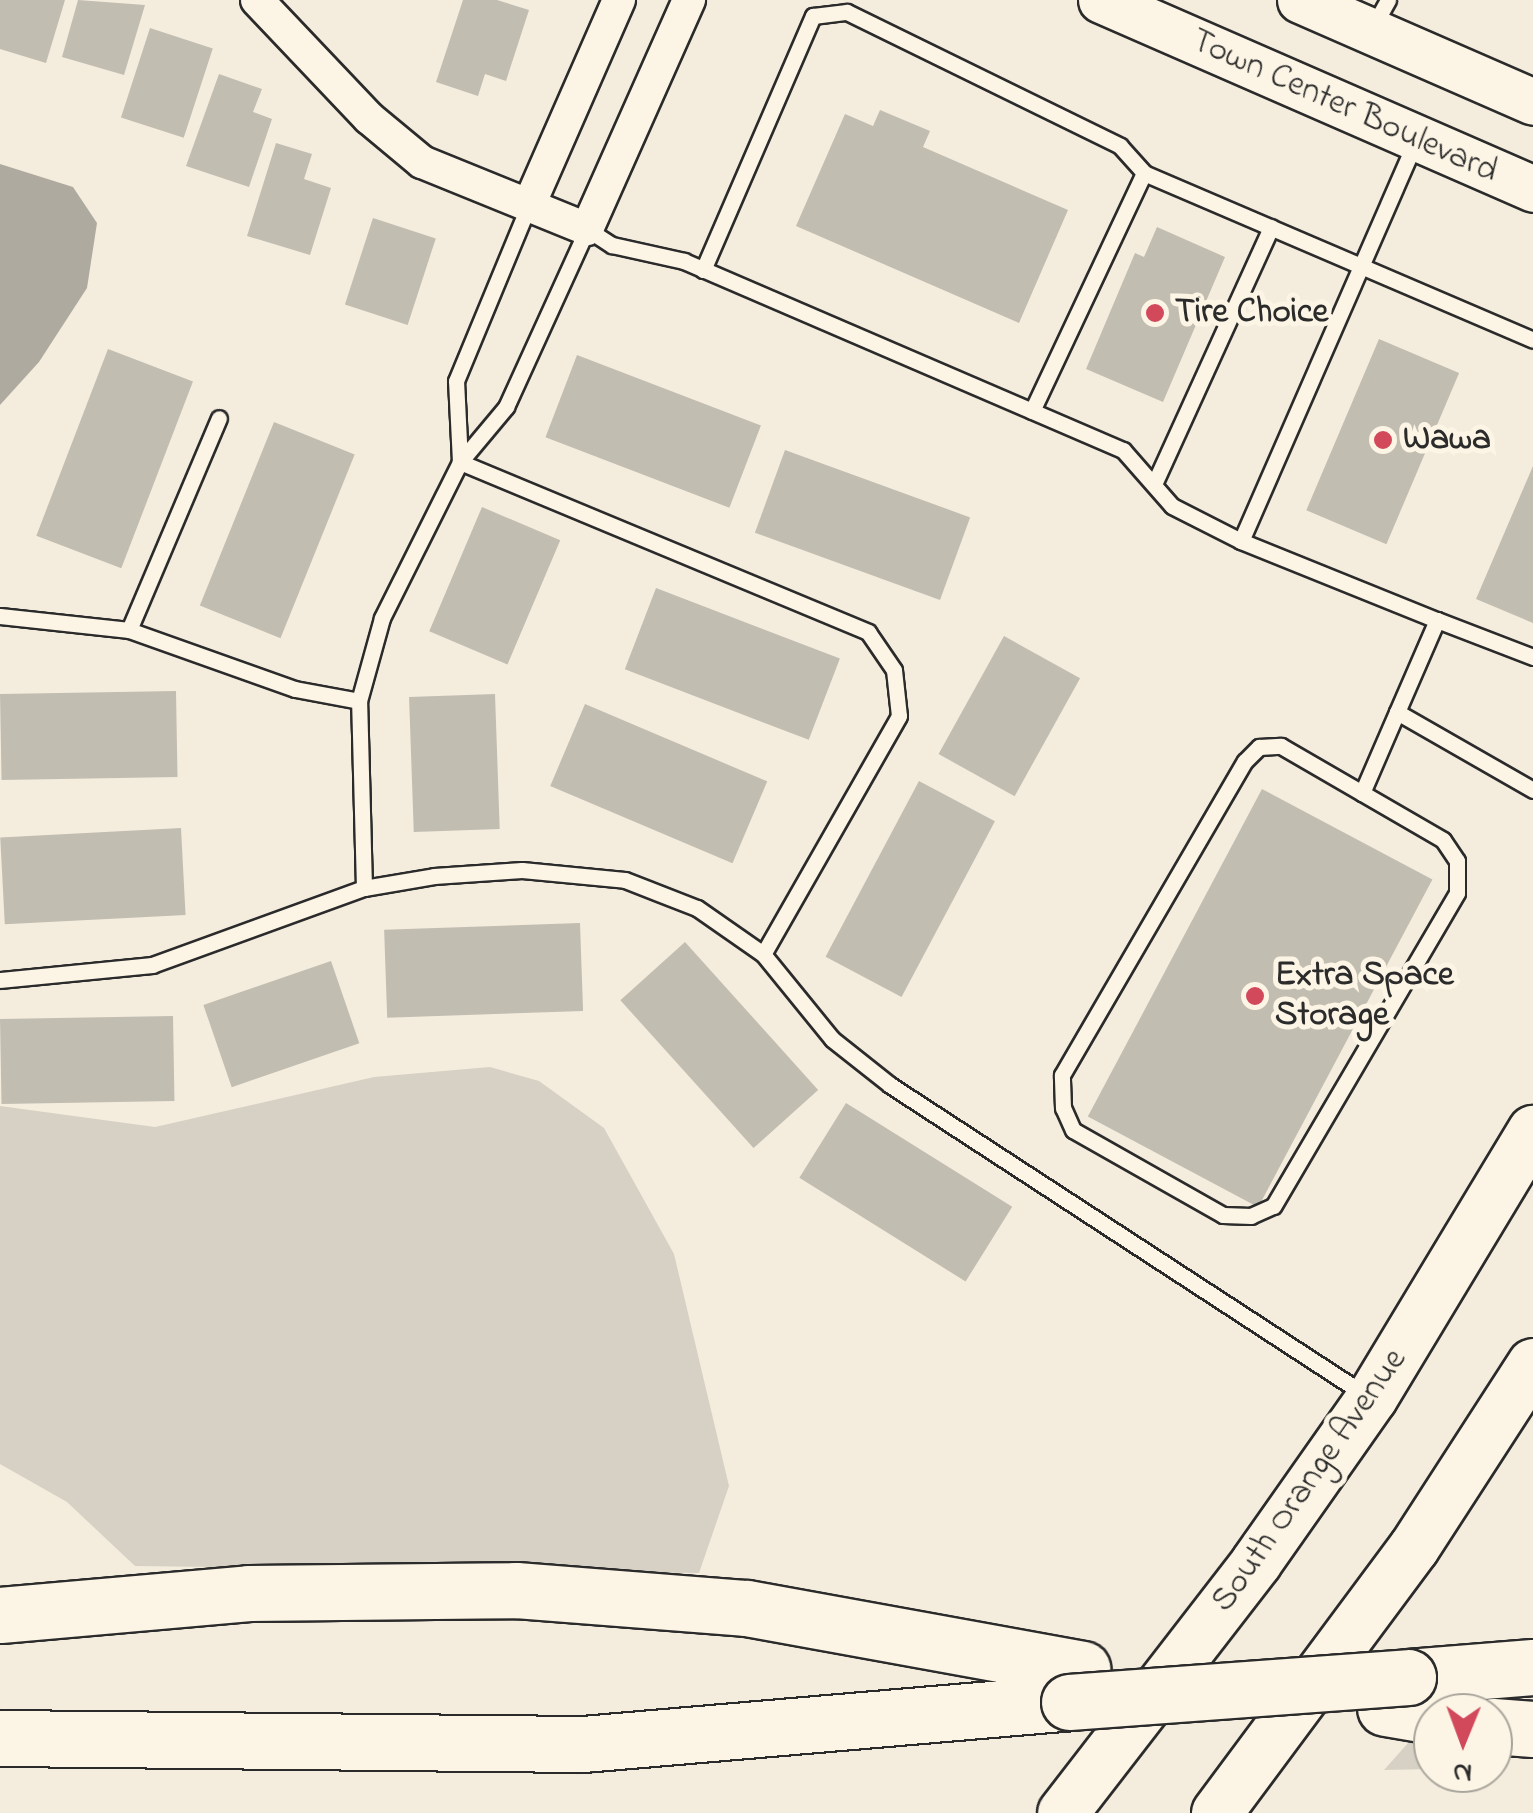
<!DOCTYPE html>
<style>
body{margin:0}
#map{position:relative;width:1533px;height:1813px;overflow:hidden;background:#f4edde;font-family:"Indie Flower",sans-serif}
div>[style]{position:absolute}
.green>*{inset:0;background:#d6d1c4}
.water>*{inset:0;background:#afaaa0}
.building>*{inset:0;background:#c2bdb1;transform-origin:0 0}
.roads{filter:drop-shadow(2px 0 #2b2b2b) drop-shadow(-2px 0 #2b2b2b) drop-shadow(0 2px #2b2b2b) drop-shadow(0 -2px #2b2b2b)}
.lane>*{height:15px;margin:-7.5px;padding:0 7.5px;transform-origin:7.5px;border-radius:7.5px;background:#fcf5e5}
.street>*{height:32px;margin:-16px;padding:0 16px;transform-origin:16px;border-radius:16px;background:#fcf5e5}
.secondary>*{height:45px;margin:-22.5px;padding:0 22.5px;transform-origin:22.5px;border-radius:22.5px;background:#fcf5e5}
.primary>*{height:50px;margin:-25px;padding:0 25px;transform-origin:25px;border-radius:25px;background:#fcf5e5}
.highway>*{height:55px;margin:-27.5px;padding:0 27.5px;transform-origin:27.5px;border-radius:27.5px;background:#fcf5e5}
.bridges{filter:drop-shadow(2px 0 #2b2b2b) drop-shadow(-2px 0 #2b2b2b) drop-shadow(0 2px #2b2b2b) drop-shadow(0 -2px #2b2b2b)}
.highway-bridge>*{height:55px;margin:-27.5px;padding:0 27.5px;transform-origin:27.5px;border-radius:27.5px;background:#fcf5e5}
.dots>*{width:28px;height:28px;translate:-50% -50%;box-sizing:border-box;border:5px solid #fcf5e5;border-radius:50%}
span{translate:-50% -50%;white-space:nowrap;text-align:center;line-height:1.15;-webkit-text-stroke:10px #fcf5e5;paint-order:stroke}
.street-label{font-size:35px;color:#2b2b2b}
.poi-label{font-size:35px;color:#2b2b2b;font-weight:700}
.left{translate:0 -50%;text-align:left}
.north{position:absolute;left:1413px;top:1693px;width:100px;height:100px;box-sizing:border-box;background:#fcf5e5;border:2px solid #a8a49b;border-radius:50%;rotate:181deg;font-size:28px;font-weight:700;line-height:40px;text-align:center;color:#2b2b2b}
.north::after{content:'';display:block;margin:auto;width:35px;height:45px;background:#d1495b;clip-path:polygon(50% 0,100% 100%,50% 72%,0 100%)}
</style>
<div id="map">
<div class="green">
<i style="clip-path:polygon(490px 1067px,539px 1081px,604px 1128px,674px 1254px,729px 1486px,699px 1573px,135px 1566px,67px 1502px,0 1464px,0 1106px,155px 1127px,374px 1077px)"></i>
<i style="clip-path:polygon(1433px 1715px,1433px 1769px,1384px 1770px)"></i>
</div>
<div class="water">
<i style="clip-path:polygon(0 164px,73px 187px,97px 223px,87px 288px,39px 362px,0 405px)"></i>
</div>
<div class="building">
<i style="clip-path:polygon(0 0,65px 0,46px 63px,0 49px)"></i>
<i style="clip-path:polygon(78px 0,145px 5px,124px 75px,62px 57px)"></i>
<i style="clip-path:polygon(463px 0,497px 0,529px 10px,506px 81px,485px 74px,478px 96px,436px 82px)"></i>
<i style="left:150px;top:28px;width:66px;height:94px;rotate:18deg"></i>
<i style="clip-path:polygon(219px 74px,262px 89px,253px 112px,272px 119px,249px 187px,186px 166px)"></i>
<i style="clip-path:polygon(880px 110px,930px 131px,923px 147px,1068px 210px,1019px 323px,796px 226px,845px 114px,873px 126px)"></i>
<i style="clip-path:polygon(276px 143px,312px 154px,304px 179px,331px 188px,310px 255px,247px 236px)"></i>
<i style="left:373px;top:218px;width:66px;height:91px;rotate:18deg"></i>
<i style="clip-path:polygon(1157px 227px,1225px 257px,1163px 402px,1086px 369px,1135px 253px,1144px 257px)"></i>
<i style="left:1379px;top:339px;width:87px;height:186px;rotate:23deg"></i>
<i style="left:108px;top:349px;width:91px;height:200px;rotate:21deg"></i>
<i style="left:577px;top:355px;width:197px;height:88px;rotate:21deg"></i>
<i style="left:274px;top:422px;width:87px;height:198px;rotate:22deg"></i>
<i style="left:785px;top:450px;width:197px;height:88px;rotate:20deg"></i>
<i style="clip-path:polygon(1533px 466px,1533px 623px,1476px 599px)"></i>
<i style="left:482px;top:507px;width:85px;height:135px;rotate:23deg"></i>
<i style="left:656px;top:588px;width:197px;height:87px;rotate:21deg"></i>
<i style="left:1004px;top:636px;width:87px;height:135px;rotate:29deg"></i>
<i style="left:176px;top:691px;width:86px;height:176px;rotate:89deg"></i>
<i style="left:495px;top:694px;width:135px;height:86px;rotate:88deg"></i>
<i style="left:585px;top:704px;width:198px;height:89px;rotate:23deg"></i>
<i style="left:919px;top:781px;width:86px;height:199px;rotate:28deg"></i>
<i style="left:1262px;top:789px;width:193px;height:371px;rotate:28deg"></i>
<i style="left:181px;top:828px;width:87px;height:181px;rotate:87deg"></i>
<i style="left:580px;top:923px;width:88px;height:196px;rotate:88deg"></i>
<i style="left:685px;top:942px;width:199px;height:87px;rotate:48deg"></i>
<i style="left:331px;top:961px;width:87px;height:135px;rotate:71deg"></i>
<i style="left:173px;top:1016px;width:85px;height:173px;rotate:89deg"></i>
<i style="left:846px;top:1103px;width:196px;height:88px;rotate:32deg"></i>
</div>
<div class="roads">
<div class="lane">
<i style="left:1373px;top:27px;width:31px;rotate:-61deg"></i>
<i style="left:703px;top:270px;width:277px;rotate:-66.6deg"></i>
<i style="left:813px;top:16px;width:34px;rotate:-7deg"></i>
<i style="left:847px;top:12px;width:304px;rotate:26.1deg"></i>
<i style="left:1120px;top:146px;width:36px;rotate:48deg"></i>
<i style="left:1032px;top:411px;width:263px;rotate:-64.8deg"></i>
<i style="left:1144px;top:173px;width:423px;rotate:23.2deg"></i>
<i style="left:460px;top:462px;width:442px;rotate:22.6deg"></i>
<i style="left:868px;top:632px;width:46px;rotate:55.6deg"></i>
<i style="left:894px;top:670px;width:46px;rotate:83.8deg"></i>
<i style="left:899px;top:716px;width:274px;rotate:119.7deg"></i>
<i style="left:460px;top:462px;width:81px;rotate:-92.8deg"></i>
<i style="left:456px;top:381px;width:191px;rotate:-67.5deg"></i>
<i style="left:1155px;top:482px;width:280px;rotate:-65.5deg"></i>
<i style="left:1241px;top:541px;width:211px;rotate:22deg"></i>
<i style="left:1437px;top:620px;width:100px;rotate:113.5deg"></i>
<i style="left:1397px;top:712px;width:157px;rotate:29.8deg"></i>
<i style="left:0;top:616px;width:130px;rotate:6.2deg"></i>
<i style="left:129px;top:630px;width:176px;rotate:19.6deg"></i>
<i style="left:295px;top:689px;width:65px;rotate:10.6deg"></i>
<i style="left:1437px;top:620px;width:103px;rotate:21.1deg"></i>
<i style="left:129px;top:630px;width:230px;rotate:-67deg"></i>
<i style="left:1281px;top:746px;width:187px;rotate:30.1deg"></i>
<i style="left:1443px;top:840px;width:25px;rotate:56deg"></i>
<i style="left:1457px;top:861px;width:32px;rotate:90deg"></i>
<i style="left:1457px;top:893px;width:363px;rotate:120.4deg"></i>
<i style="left:1273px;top:1206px;width:24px;rotate:156deg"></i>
<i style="left:1251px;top:1216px;width:28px;rotate:-178deg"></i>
<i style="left:1223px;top:1215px;width:172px;rotate:-150.5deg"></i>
<i style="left:1073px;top:1130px;width:24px;rotate:-114deg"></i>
<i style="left:1063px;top:1108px;width:33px;rotate:-92deg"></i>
<i style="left:1062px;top:1075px;width:363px;rotate:-59.8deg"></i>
<i style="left:1245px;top:761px;width:20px;rotate:-45deg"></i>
<i style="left:1259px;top:747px;width:22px;rotate:-3deg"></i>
<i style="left:1362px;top:793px;width:88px;rotate:-66.6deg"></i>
<i style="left:364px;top:888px;width:187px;rotate:-91.5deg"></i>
<i style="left:359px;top:701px;width:86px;rotate:-74.5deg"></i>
<i style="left:382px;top:618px;width:174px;rotate:-63.4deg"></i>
<i style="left:460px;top:462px;width:72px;rotate:-50.1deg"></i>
<i style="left:506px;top:407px;width:196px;rotate:-65.5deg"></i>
<i style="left:587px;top:229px;width:30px;rotate:33deg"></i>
<i style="left:612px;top:245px;width:74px;rotate:12.5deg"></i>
<i style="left:684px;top:261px;width:478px;rotate:23.3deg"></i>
<i style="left:1123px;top:450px;width:74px;rotate:48.8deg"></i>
<i style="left:1172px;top:506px;width:77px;rotate:26.9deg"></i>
<i style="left:1241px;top:541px;width:437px;rotate:-66.4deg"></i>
<i style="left:0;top:980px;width:153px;rotate:-5.6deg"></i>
<i style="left:152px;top:965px;width:226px;rotate:-20deg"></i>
<i style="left:364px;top:888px;width:71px;rotate:-9.7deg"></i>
<i style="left:434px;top:876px;width:88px;rotate:-3.9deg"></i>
<i style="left:522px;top:870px;width:103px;rotate:5.5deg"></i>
<i style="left:625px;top:880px;width:77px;rotate:21.3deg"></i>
<i style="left:697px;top:908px;width:80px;rotate:34.9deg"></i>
<i style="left:763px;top:954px;width:109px;rotate:50.9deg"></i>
<i style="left:832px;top:1039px;width:74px;rotate:38.4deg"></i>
<i style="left:890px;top:1085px;width:566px;rotate:33.1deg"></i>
</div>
<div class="street">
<i style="left:257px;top:0;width:163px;rotate:46.5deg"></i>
<i style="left:369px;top:118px;width:69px;rotate:39.7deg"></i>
<i style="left:422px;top:162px;width:178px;rotate:22.1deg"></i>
<i style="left:587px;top:229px;width:251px;rotate:-66deg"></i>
<i style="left:529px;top:205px;width:224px;rotate:-66.3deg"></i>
</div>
<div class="secondary">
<i style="left:1101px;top:0;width:472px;rotate:23.6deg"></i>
<i style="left:1300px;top:0;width:254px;rotate:23.6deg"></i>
</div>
<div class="primary">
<i style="left:1063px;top:1813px;width:316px;rotate:-52.3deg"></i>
<i style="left:1256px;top:1563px;width:202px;rotate:-54.9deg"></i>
<i style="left:1372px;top:1398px;width:312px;rotate:-58.9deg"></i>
<i style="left:1217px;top:1813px;width:330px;rotate:-53.4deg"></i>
<i style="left:1414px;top:1548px;width:219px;rotate:-57.1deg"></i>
</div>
<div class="highway">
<i style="left:0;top:1615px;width:250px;rotate:-5deg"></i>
<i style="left:249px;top:1593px;width:267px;rotate:-0.6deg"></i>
<i style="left:516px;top:1590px;width:232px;rotate:4.5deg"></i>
<i style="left:747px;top:1608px;width:341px;rotate:10.3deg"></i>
<i style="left:1408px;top:1677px;width:125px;rotate:-4.6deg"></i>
<i style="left:1385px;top:1708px;width:49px;rotate:9.5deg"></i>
<i style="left:1493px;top:1726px;width:40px;rotate:4.3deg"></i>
<i style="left:0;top:1738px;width:583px;rotate:0.59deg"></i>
<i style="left:583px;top:1744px;width:488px;rotate:-4.9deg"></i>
</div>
</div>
<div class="bridges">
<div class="highway-bridge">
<i style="left:1069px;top:1702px;width:340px;rotate:-4.2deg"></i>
</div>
</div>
<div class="dots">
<i style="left:1155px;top:313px;background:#d1495b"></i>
<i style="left:1383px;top:440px;background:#d1495b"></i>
<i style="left:1255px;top:996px;background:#d1495b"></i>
</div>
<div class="street-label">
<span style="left:1344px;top:107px;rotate:24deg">Town Center Boulevard</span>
<span style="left:1310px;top:1481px;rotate:-55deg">South Orange Avenue</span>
</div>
<div class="poi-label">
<span class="left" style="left:1175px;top:313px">Tire Choice</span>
<span class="left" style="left:1403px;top:440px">Wawa</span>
<span class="left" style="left:1275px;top:996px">Extra Space<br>Storage</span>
</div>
<div class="north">N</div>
</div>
